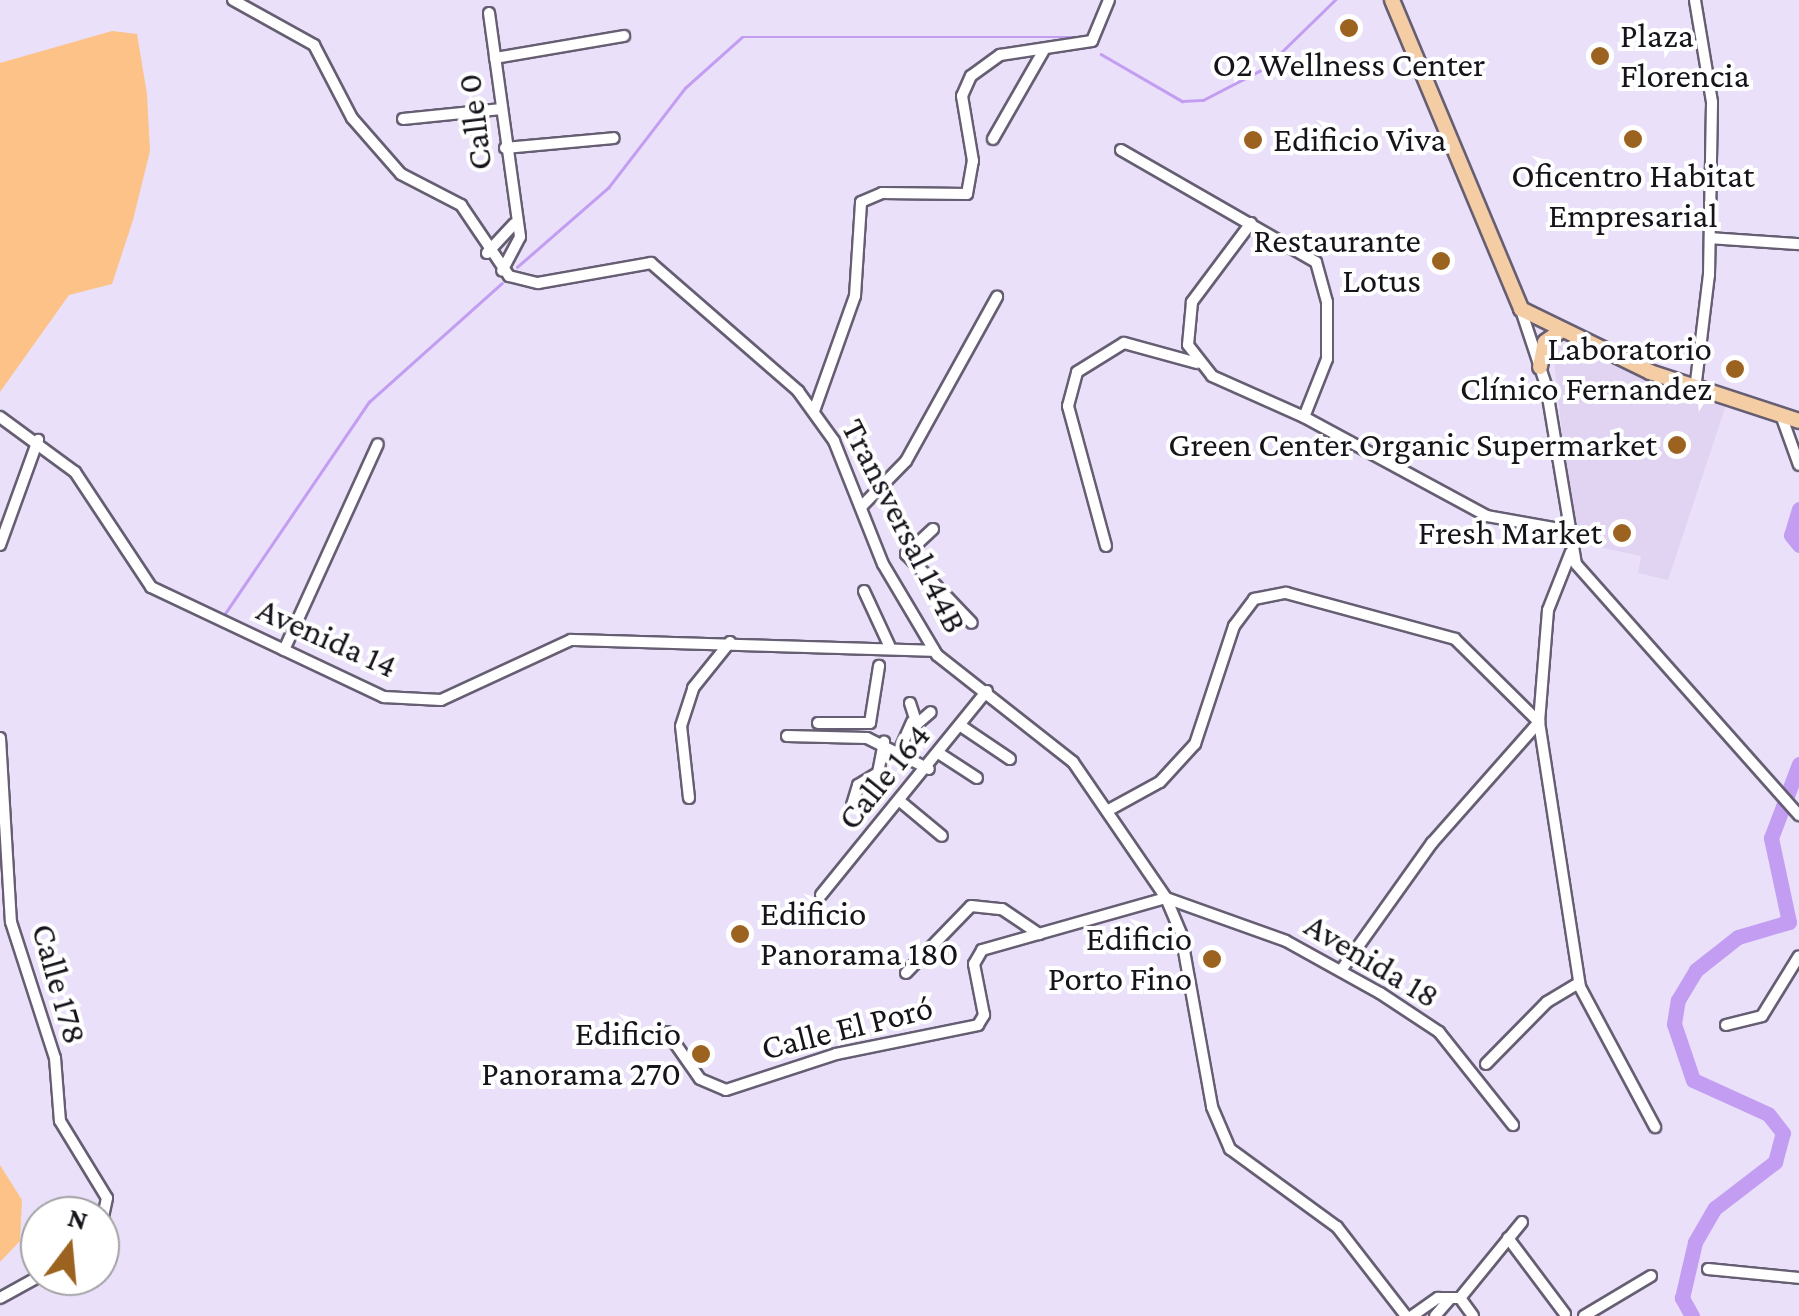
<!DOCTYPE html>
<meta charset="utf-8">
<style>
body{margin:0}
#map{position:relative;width:1799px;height:1316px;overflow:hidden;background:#eae0f9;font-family:"Crimson Pro",serif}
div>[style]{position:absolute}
.built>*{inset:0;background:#e1d4f3}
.green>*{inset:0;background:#fcc287}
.stream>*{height:2.5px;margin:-1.25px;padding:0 1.25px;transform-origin:1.25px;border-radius:1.25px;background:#c29df2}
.river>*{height:15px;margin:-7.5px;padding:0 7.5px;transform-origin:7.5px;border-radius:7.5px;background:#c29df2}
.roads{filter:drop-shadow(2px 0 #665e72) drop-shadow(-2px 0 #665e72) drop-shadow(0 2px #665e72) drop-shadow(0 -2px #665e72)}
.minor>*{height:10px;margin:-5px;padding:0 5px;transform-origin:5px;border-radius:5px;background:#fff}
.major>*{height:14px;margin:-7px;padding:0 7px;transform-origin:7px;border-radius:7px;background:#f4cda5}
.dots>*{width:28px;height:28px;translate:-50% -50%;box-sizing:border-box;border:5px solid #fff;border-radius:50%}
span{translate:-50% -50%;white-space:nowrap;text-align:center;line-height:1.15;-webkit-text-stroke:8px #fff;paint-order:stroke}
.poi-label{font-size:35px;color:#16131b}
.left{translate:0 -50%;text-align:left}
.right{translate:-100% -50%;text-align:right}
.street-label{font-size:35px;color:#16131b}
.north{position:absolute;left:20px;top:1196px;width:100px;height:100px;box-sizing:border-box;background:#fff;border:2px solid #a2a1a4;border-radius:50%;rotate:16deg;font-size:28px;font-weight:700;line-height:40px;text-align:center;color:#16131b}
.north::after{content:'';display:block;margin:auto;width:35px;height:45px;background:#9c6320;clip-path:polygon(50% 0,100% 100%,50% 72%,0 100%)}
</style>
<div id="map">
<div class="built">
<i style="clip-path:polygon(1552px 343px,1726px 405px,1668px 580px,1638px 573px,1641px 556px,1574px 542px)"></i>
</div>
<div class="green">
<i style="clip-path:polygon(112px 31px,137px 34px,147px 94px,150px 151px,133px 220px,112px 284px,69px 295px,0 392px,0 63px)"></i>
<i style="clip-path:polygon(0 1165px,22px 1200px,20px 1241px,0 1262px)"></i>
</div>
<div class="stream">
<i style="left:1101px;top:54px;width:94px;rotate:30.1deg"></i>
<i style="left:1182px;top:101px;width:21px;rotate:-3deg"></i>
<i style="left:1203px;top:100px;width:70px;rotate:-27.3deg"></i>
<i style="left:1265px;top:68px;width:98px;rotate:-44.2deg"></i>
<i style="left:517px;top:267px;width:121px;rotate:-41deg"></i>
<i style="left:608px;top:188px;width:126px;rotate:-52.4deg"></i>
<i style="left:685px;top:88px;width:76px;rotate:-41.8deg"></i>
<i style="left:742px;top:37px;width:339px"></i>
<i style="left:224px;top:615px;width:258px;rotate:-55.8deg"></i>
<i style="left:369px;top:402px;width:178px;rotate:-41.8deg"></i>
</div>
<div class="river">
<i style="left:1799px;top:509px;width:27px;rotate:107deg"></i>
<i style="left:1791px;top:535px;width:13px;rotate:51deg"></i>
<i style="left:1692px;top:1316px;width:21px;rotate:-119deg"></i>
<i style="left:1682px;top:1298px;width:57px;rotate:-76.9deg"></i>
<i style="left:1695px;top:1242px;width:39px;rotate:-60deg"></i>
<i style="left:1715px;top:1208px;width:76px;rotate:-37.5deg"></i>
<i style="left:1775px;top:1162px;width:30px;rotate:-75deg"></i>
<i style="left:1783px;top:1133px;width:24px;rotate:-128deg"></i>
<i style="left:1768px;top:1114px;width:82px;rotate:-155.6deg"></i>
<i style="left:1693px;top:1080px;width:59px;rotate:-108.7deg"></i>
<i style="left:1674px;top:1024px;width:24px;rotate:-81deg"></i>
<i style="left:1678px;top:1000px;width:35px;rotate:-59deg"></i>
<i style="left:1696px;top:970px;width:53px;rotate:-38.2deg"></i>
<i style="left:1738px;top:937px;width:53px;rotate:-16.4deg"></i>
<i style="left:1789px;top:922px;width:86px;rotate:-102.1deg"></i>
<i style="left:1771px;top:838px;width:79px;rotate:-69.3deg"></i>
</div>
<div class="roads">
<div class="minor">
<i style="left:233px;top:0;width:93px;rotate:29.1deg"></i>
<i style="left:314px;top:45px;width:82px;rotate:62.5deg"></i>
<i style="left:352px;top:118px;width:74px;rotate:48.8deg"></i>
<i style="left:401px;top:174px;width:68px;rotate:27.3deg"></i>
<i style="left:461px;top:205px;width:86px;rotate:55.9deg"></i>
<i style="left:509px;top:276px;width:30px;rotate:14deg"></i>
<i style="left:538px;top:283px;width:115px;rotate:-10deg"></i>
<i style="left:651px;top:263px;width:195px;rotate:41deg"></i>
<i style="left:798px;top:391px;width:62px;rotate:54.2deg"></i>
<i style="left:834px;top:441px;width:132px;rotate:68.3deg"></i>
<i style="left:883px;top:564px;width:106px;rotate:59.3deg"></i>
<i style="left:937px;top:655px;width:173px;rotate:38.2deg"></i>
<i style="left:1073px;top:762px;width:165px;rotate:55.6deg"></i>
<i style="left:1166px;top:898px;width:39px;rotate:67deg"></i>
<i style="left:1181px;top:934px;width:176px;rotate:79.8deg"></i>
<i style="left:1212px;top:1107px;width:46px;rotate:66.8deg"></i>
<i style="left:1230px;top:1149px;width:132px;rotate:36.1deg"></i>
<i style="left:1337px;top:1227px;width:113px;rotate:52.2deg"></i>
<i style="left:489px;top:13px;width:226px;rotate:82.1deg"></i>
<i style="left:520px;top:237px;width:38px;rotate:118deg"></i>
<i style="left:495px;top:58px;width:131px;rotate:-9.7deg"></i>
<i style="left:403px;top:119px;width:99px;rotate:-5.8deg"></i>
<i style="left:993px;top:139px;width:103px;rotate:-60.2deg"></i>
<i style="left:505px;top:148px;width:109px;rotate:-5.2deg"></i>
<i style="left:1121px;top:150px;width:225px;rotate:29.9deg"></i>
<i style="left:1316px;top:262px;width:41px;rotate:74.6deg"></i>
<i style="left:1327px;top:302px;width:57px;rotate:90deg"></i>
<i style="left:1327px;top:359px;width:62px;rotate:111.6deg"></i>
<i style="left:1304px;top:417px;width:208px;rotate:28.4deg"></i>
<i style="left:1487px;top:516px;width:84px;rotate:10.2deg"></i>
<i style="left:1251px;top:223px;width:99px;rotate:126.8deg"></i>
<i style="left:1192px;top:302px;width:43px;rotate:95.3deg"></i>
<i style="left:1188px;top:345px;width:39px;rotate:52deg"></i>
<i style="left:1212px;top:376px;width:101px;rotate:24deg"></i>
<i style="left:1710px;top:238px;width:89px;rotate:3.9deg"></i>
<i style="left:487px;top:253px;width:40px;rotate:-47deg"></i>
<i style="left:1521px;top:310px;width:79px;rotate:71.6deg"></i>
<i style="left:1546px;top:385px;width:181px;rotate:80.5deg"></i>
<i style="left:1576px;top:564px;width:336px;rotate:48.4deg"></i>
<i style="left:1695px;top:390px;width:116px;rotate:-83.1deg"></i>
<i style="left:1709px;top:275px;width:173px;rotate:-89deg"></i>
<i style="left:1712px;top:102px;width:103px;rotate:-99.5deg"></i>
<i style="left:814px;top:411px;width:122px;rotate:-70.4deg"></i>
<i style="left:855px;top:296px;width:94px;rotate:-86.3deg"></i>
<i style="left:861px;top:202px;width:23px;rotate:-23deg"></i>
<i style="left:882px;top:193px;width:85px;rotate:0.7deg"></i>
<i style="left:967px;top:194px;width:34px;rotate:-80deg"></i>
<i style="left:973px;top:161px;width:66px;rotate:-99.6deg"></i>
<i style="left:962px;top:96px;width:22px;rotate:-66deg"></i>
<i style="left:971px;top:76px;width:36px;rotate:-36deg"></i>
<i style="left:1000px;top:55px;width:93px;rotate:-8.7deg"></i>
<i style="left:1092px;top:41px;width:44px;rotate:-67.5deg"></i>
<i style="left:1781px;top:415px;width:53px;rotate:70.2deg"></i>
<i style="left:0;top:417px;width:93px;rotate:36.3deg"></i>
<i style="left:75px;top:472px;width:138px;rotate:56.5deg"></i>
<i style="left:151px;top:587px;width:258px;rotate:25.3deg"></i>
<i style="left:384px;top:697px;width:57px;rotate:3deg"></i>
<i style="left:441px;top:700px;width:143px;rotate:-24.8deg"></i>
<i style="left:571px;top:640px;width:363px;rotate:1.7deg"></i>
<i style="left:861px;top:507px;width:64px;rotate:-45.6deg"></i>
<i style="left:906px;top:461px;width:188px;rotate:-61deg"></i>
<i style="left:933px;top:529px;width:37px;rotate:137deg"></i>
<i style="left:906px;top:554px;width:95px;rotate:46.3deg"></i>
<i style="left:0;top:545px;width:112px;rotate:-70.1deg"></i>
<i style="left:1106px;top:546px;width:145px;rotate:-105.2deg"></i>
<i style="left:1068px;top:406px;width:35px;rotate:-75deg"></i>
<i style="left:1077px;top:372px;width:55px;rotate:-31.7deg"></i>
<i style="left:1124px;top:343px;width:76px;rotate:15.3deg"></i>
<i style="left:864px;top:591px;width:60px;rotate:65.2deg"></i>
<i style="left:284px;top:650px;width:226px;rotate:-65.5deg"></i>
<i style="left:910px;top:703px;width:22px;rotate:72deg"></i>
<i style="left:917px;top:724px;width:18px;rotate:-41deg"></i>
<i style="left:818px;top:723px;width:52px"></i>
<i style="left:870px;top:723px;width:58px;rotate:-81deg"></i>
<i style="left:961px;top:726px;width:59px;rotate:34deg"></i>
<i style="left:787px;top:736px;width:80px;rotate:1.4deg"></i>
<i style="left:867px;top:738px;width:69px;rotate:26.6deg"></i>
<i style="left:0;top:738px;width:184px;rotate:86.6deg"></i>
<i style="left:11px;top:922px;width:143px;rotate:72.1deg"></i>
<i style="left:55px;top:1058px;width:63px;rotate:85.5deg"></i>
<i style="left:60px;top:1121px;width:90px;rotate:58.6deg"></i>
<i style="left:107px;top:1198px;width:33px;rotate:102deg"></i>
<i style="left:900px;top:749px;width:30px;rotate:-66deg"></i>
<i style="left:940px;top:754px;width:44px;rotate:33deg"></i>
<i style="left:689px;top:798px;width:72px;rotate:-96.3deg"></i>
<i style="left:681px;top:726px;width:40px;rotate:-72deg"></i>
<i style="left:693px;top:688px;width:59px;rotate:-51.2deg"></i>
<i style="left:901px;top:802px;width:53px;rotate:39.7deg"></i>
<i style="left:852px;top:805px;width:21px;rotate:-73deg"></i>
<i style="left:858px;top:785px;width:23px;rotate:-31deg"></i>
<i style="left:878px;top:773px;width:32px;rotate:-79deg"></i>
<i style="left:1107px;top:811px;width:60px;rotate:-28.7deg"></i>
<i style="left:1160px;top:782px;width:52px;rotate:-47.4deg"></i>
<i style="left:1195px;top:744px;width:124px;rotate:-71.7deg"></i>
<i style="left:1234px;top:626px;width:34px;rotate:-53deg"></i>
<i style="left:1254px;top:599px;width:33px;rotate:-11deg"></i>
<i style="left:1286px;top:593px;width:175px;rotate:15.2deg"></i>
<i style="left:1455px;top:639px;width:118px;rotate:44.7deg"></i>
<i style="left:1539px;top:722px;width:268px;rotate:81.2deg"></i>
<i style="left:1580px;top:987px;width:159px;rotate:61.8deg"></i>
<i style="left:821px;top:895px;width:263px;rotate:-50.9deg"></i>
<i style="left:1342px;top:969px;width:155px;rotate:-54.5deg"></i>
<i style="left:1432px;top:843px;width:162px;rotate:-48.5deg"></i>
<i style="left:1539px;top:722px;width:112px;rotate:-85.4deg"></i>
<i style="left:1548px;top:610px;width:62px;rotate:-68.4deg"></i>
<i style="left:906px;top:973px;width:93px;rotate:-45.9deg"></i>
<i style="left:971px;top:906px;width:31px;rotate:6deg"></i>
<i style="left:1002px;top:909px;width:45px;rotate:34deg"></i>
<i style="left:1726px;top:1025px;width:37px;rotate:-14deg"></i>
<i style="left:1762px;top:1016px;width:70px;rotate:-58.3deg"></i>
<i style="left:667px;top:1032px;width:57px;rotate:54.9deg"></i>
<i style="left:700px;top:1079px;width:28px;rotate:23deg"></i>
<i style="left:726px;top:1090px;width:116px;rotate:-18.1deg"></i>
<i style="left:836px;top:1054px;width:145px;rotate:-11.5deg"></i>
<i style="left:978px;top:1025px;width:12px;rotate:-59deg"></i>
<i style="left:984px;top:1015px;width:52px;rotate:-101.1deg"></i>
<i style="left:974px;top:964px;width:16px;rotate:-60deg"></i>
<i style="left:982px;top:950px;width:191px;rotate:-15.8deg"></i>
<i style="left:1166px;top:898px;width:127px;rotate:19.7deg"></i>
<i style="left:1286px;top:941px;width:107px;rotate:29deg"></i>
<i style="left:1380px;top:993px;width:71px;rotate:33.5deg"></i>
<i style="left:1439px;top:1032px;width:119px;rotate:51.5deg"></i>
<i style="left:1486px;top:1064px;width:87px;rotate:-45.5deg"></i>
<i style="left:1547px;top:1002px;width:37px;rotate:-31deg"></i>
<i style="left:1508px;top:1238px;width:95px;rotate:53.1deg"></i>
<i style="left:1708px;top:1269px;width:91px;rotate:5.6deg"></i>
<i style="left:0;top:1298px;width:46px;rotate:-28.8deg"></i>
<i style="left:1460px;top:1298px;width:22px;rotate:54deg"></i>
<i style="left:1412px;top:1316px;width:32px;rotate:-35deg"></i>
<i style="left:1438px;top:1298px;width:22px"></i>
<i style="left:1460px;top:1298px;width:98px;rotate:-50.8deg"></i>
<i style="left:1435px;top:1316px;width:23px;rotate:-49deg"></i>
<i style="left:1584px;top:1316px;width:78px;rotate:-30.8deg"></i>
</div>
<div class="major">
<i style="left:1392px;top:0;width:335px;rotate:67.3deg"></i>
<i style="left:1521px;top:309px;width:144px;rotate:26deg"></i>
<i style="left:1650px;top:372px;width:157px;rotate:18.2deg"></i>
<i style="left:1540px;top:367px;width:25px;rotate:-79deg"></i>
<i style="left:1545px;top:342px;width:16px;rotate:-35deg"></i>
</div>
</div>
<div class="dots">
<i style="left:1349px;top:28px;background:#9c6320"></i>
<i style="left:1600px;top:56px;background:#9c6320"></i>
<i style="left:1633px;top:139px;background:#9c6320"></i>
<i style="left:1253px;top:140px;background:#9c6320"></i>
<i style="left:1441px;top:261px;background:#9c6320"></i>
<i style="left:1735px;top:369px;background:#9c6320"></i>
<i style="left:1677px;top:445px;background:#9c6320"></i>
<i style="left:1622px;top:533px;background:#9c6320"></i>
<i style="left:740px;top:934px;background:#9c6320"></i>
<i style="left:1212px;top:959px;background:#9c6320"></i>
<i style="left:701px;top:1054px;background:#9c6320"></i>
</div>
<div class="poi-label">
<span class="left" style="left:1620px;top:56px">Plaza<br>Florencia</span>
<span style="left:1349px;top:65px">O2 Wellness Center</span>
<span class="left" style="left:1273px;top:140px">Edificio Viva</span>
<span style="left:1633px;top:196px">Oficentro Habitat<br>Empresarial</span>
<span class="right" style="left:1421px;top:261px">Restaurante<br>Lotus</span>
<span class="right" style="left:1712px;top:369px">Laboratorio<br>Clínico Fernandez</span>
<span class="right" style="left:1657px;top:445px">Green Center Organic Supermarket</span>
<span class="right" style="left:1602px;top:533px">Fresh Market</span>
<span class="left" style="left:760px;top:934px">Edificio<br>Panorama 180</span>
<span class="right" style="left:1192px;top:959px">Edificio<br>Porto Fino</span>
<span class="right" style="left:681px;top:1054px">Edificio<br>Panorama 270</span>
</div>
<div class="street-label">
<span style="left:475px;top:122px;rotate:-97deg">Calle 0</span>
<span style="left:904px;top:526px;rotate:63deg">Transversal 144B</span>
<span style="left:327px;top:638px;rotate:24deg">Avenida 14</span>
<span style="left:884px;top:777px;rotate:-51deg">Calle 164</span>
<span style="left:1372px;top:961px;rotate:31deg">Avenida 18</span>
<span style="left:59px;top:984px;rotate:74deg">Calle 178</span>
<span style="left:847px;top:1028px;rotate:-14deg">Calle El Poró</span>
</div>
<div class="north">N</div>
</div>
